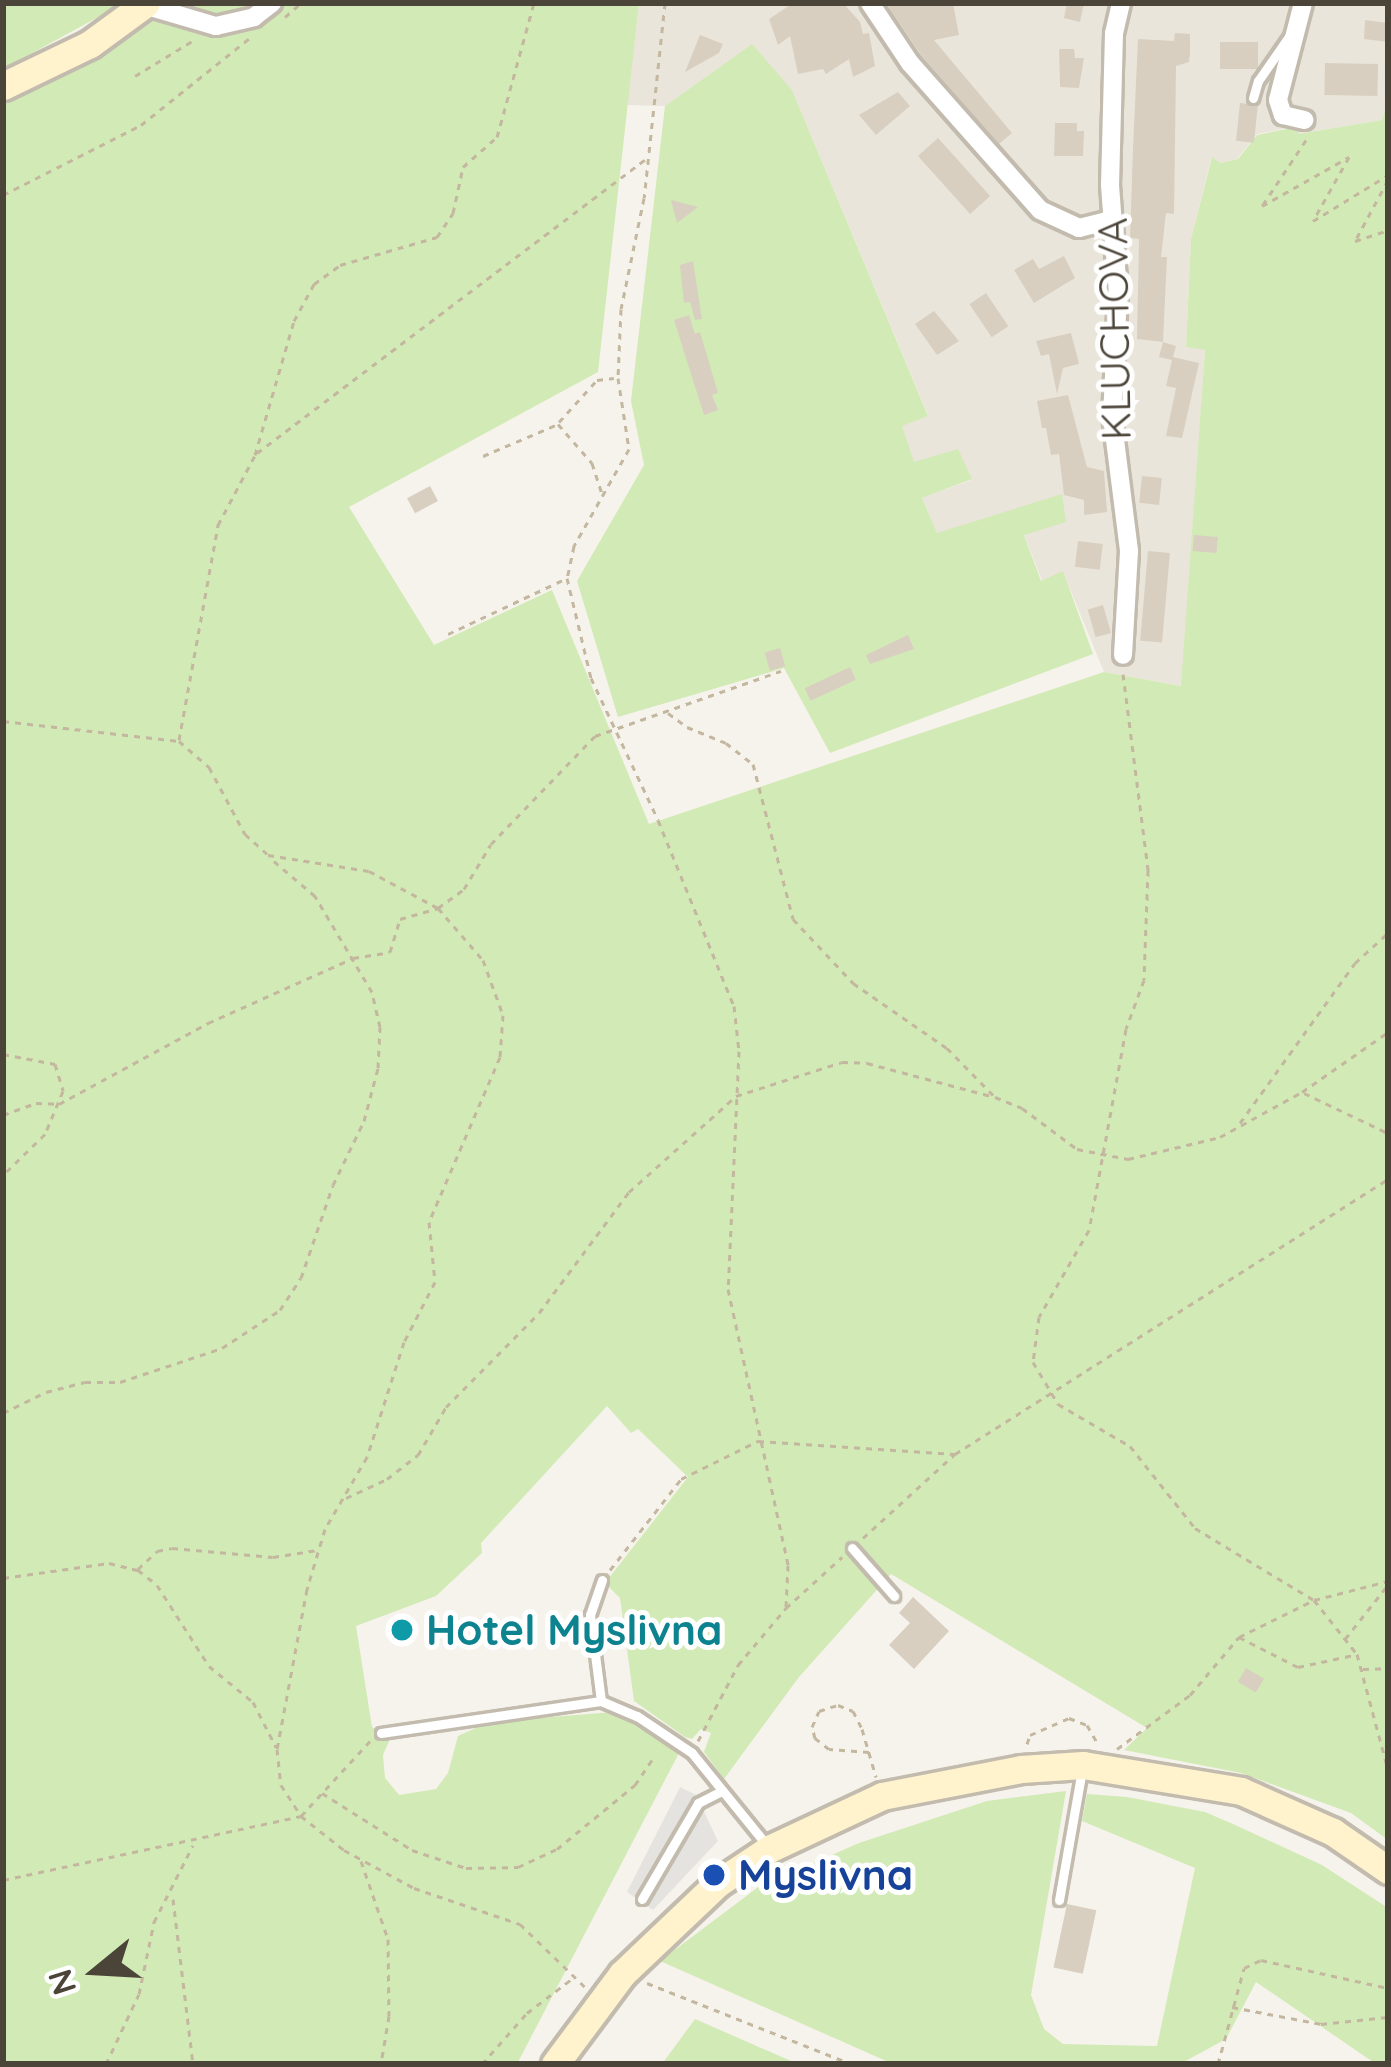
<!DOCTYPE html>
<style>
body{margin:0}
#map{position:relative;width:1391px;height:2067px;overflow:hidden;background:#f6f3ec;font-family:Quicksand,sans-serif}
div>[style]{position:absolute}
.residential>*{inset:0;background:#eae5da}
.green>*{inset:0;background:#d2eab5}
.parking>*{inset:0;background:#e5e3e0}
.building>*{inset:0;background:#d8cfc1;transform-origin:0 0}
.path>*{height:3px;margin-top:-1.5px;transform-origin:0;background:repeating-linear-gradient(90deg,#c4b79f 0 6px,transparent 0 12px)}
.roads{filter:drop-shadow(3px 0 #c2bbae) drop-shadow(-3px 0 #c2bbae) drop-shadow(0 3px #c2bbae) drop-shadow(0 -3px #c2bbae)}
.lane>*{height:9px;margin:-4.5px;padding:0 4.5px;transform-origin:4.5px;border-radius:4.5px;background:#fff}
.street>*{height:18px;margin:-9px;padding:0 9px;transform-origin:9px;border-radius:9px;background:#fff}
.secondary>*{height:27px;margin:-13.5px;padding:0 13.5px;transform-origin:13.5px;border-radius:13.5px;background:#fff3cd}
.dots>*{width:33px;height:33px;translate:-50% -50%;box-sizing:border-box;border:6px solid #fff;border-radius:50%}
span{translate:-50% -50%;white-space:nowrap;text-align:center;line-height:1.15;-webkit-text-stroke:10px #fff;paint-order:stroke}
.street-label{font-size:42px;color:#4b4439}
.culture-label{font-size:42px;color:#0d838f;font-weight:700}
.left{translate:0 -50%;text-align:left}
.transit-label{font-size:42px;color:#164399;font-weight:700}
.frame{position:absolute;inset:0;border:6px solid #4b4439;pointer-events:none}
.north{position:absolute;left:36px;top:1911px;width:120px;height:120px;-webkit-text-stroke:9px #fff;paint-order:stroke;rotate:252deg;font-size:33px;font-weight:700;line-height:48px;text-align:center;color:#4b4439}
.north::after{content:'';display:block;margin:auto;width:42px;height:54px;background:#4b4439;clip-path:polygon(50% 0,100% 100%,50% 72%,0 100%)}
</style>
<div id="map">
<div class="residential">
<i style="clip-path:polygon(639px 3px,1388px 3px,1388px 100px,1382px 120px,1297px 134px,1295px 127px,1257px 134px,1237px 159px,1220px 163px,1211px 159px,1191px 239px,1186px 347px,1205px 349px,1182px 686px,1104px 672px,1063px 572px,1042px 581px,1024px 534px,937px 534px,922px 498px,971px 480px,914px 463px,901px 426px,928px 415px,792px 90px,751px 45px,665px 106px,627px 105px)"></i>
</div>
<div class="green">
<i style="clip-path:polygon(3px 3px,124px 3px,3px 69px)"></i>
<i style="clip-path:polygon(172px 3px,639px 3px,598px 372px,349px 507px,434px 645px,552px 590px,649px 824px,1104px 672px,1181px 686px,1205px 350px,1186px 347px,1191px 239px,1212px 157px,1220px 163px,1238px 159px,1257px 135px,1296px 127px,1298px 134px,1382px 120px,1388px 100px,1388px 1840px,1351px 1813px,1241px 1773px,1124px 1750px,1147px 1728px,891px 1574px,799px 1677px,724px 1779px,704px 1752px,711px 1733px,701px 1729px,692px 1739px,685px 1737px,634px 1701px,620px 1598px,605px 1583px,688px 1477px,638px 1429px,631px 1433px,607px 1406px,481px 1543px,482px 1553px,436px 1596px,356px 1626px,372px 1727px,390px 1739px,383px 1755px,385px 1778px,399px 1795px,436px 1789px,448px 1773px,458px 1736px,489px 1722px,614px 1712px,679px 1753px,517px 2064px,3px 2064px,3px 103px,97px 57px)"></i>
<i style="clip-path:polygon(752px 44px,792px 90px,928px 416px,902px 426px,914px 462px,958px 449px,972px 479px,922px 498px,937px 533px,1062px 494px,1066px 522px,1024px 535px,1041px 581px,1063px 571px,1093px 654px,830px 753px,784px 668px,618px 717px,577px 581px,644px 465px,631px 401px,665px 106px)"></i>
<i style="clip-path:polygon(1066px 1791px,1031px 1995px,1044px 2029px,1063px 2044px,1157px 2046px,1195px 1868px,1082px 1821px,1087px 1794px,1127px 1797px,1205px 1812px,1233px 1824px,1322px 1865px,1388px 1908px,1388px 2064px,1376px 2064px,1256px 1982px,1226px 2039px,1180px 2064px,893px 2064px,660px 1961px,757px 1888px,859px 1843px,987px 1801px)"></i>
<i style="clip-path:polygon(695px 2019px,798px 2064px,662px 2064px)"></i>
</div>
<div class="parking">
<i style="clip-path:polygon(680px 1787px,696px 1795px,718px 1841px,653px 1910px,627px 1892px)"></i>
</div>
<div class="building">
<i style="clip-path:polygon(793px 3px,843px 3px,860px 22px,863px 34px,869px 33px,875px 66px,853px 77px,849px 59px,826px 74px,823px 69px,798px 74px,790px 36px,778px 45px,769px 19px)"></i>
<i style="clip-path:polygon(886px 3px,953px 3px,959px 35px,934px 40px,1012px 133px,999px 144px,921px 55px)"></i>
<i style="clip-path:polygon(1067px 3px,1084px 3px,1080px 22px,1064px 18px)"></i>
<i style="clip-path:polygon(1365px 20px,1388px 23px,1388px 42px,1364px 39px)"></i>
<i style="clip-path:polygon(1175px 33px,1190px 34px,1190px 54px,1189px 62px,1176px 66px,1174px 214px,1166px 213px,1161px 257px,1167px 257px,1163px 342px,1137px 339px,1139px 239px,1130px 238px,1133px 148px,1138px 39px,1174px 41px)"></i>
<i style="clip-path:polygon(700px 35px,723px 44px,719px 53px,685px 72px)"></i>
<i style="left:1220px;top:42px;width:38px;height:27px"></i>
<i style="clip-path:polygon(1059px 49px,1074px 49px,1075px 58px,1084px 58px,1079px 88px,1060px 87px)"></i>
<i style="left:1325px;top:63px;width:53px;height:32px;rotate:1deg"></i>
<i style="clip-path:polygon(898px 92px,910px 106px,876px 135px,859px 115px)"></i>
<i style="left:1240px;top:103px;width:18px;height:38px;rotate:6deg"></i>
<i style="clip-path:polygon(1055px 123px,1077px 123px,1077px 131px,1084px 131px,1083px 156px,1054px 156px)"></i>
<i style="left:938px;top:138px;width:78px;height:27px;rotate:48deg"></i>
<i style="clip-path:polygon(671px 200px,698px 207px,677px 223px)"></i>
<i style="clip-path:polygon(1064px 256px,1075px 278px,1034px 303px,1014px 270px,1033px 259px,1039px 269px)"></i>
<i style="clip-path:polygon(693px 261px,702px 319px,695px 320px,690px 302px,684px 303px,680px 265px)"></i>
<i style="left:986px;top:293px;width:40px;height:20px;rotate:56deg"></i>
<i style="clip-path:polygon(934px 311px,959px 341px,937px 355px,915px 324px)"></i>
<i style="clip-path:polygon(689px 315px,695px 334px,700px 332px,718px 393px,712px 395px,718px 410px,704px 415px,674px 320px)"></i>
<i style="clip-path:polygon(1071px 333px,1079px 364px,1063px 368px,1057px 394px,1049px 354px,1041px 356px,1036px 341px)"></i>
<i style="clip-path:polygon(1163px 342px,1176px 346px,1173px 357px,1199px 363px,1182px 438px,1166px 436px,1176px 388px,1166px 386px,1172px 360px,1159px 357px)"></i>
<i style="clip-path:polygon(1068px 395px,1087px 467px,1104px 471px,1107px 512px,1084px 515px,1084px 500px,1064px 495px,1059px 454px,1051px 455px,1046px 428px,1042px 428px,1037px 401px)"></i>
<i style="left:1142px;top:476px;width:20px;height:27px;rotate:6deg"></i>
<i style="left:430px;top:486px;width:17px;height:26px;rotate:62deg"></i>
<i style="left:1194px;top:535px;width:24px;height:16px;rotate:5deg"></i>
<i style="left:1078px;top:541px;width:25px;height:26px;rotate:7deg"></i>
<i style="left:1148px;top:551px;width:22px;height:90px;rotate:5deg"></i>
<i style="left:1103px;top:605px;width:29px;height:16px;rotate:74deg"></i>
<i style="clip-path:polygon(908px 635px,914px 649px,870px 664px,866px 655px)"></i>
<i style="left:780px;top:648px;width:19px;height:16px;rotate:74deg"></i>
<i style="left:850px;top:667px;width:14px;height:50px;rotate:65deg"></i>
<i style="clip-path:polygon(913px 1597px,949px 1631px,914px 1669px,889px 1645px,910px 1623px,899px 1613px)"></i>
<i style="left:1246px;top:1668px;width:21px;height:16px;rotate:31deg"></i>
<i style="left:1067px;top:1904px;width:30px;height:65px;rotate:12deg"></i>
</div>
<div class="path">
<i style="left:665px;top:3px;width:196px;rotate:96.1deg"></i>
<i style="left:644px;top:198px;width:113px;rotate:101.7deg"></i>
<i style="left:621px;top:309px;width:69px;rotate:92.5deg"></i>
<i style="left:618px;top:378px;width:72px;rotate:81.2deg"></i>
<i style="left:629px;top:449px;width:112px;rotate:119.6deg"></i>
<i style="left:574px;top:546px;width:33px;rotate:102deg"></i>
<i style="left:567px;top:578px;width:103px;rotate:76.5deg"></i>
<i style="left:591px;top:678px;width:157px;rotate:64.7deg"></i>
<i style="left:658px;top:820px;width:201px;rotate:67.8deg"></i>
<i style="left:734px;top:1006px;width:45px;rotate:83.7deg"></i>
<i style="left:739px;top:1051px;width:238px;rotate:92.6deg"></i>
<i style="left:728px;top:1289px;width:282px;rotate:77.7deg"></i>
<i style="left:788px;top:1565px;width:43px;rotate:92.7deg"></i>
<i style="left:285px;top:17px;width:21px;rotate:-41deg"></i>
<i style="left:135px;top:76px;width:69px;rotate:-31.4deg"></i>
<i style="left:1306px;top:140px;width:79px;rotate:123.7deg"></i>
<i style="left:1262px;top:206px;width:100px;rotate:-29.4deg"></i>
<i style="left:1349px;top:157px;width:73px;rotate:119.4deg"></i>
<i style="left:1313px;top:221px;width:88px;rotate:-31.5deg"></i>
<i style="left:1388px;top:180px;width:69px;rotate:118.4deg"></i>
<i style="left:1355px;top:241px;width:35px;rotate:-18deg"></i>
<i style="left:3px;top:195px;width:155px;rotate:-26.9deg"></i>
<i style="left:141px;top:125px;width:141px;rotate:-38.7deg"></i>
<i style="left:559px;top:422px;width:57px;rotate:-47.9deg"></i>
<i style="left:597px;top:380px;width:17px;rotate:-7deg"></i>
<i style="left:257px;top:453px;width:488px;rotate:-37.1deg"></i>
<i style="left:483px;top:456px;width:82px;rotate:-23.1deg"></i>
<i style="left:558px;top:424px;width:52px;rotate:48.9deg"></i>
<i style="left:592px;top:463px;width:35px;rotate:72deg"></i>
<i style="left:448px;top:634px;width:129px;rotate:-25.2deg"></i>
<i style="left:1123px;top:674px;width:198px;rotate:82.7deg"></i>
<i style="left:1148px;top:870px;width:110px;rotate:92.1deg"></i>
<i style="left:1144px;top:980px;width:52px;rotate:110.2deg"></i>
<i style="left:1126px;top:1029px;width:204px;rotate:100.4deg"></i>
<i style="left:1089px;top:1230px;width:100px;rotate:119.9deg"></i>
<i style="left:1039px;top:1317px;width:45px;rotate:97.6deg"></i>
<i style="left:1033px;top:1362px;width:49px;rotate:59.2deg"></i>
<i style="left:1058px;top:1404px;width:83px;rotate:30.3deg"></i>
<i style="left:1130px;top:1446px;width:105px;rotate:51.6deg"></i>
<i style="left:1195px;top:1528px;width:139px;rotate:31.2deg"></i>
<i style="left:1314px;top:1600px;width:69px;rotate:51.5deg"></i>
<i style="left:1357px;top:1654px;width:120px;rotate:75deg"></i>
<i style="left:668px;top:713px;width:24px;rotate:36deg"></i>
<i style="left:687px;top:727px;width:42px;rotate:22.3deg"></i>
<i style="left:726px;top:743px;width:34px;rotate:38deg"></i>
<i style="left:753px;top:764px;width:160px;rotate:75.5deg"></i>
<i style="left:793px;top:919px;width:88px;rotate:46.8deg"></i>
<i style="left:853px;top:983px;width:114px;rotate:34.7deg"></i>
<i style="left:947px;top:1048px;width:67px;rotate:45.6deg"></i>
<i style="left:3px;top:721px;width:177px;rotate:6.5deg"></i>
<i style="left:179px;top:741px;width:40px;rotate:41deg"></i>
<i style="left:209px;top:767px;width:76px;rotate:61.8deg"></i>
<i style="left:245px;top:834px;width:31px;rotate:42deg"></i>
<i style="left:268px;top:855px;width:102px;rotate:9deg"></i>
<i style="left:369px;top:871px;width:78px;rotate:28.2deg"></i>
<i style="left:438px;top:908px;width:69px;rotate:49.1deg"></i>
<i style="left:483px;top:960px;width:59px;rotate:70deg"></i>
<i style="left:503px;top:1015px;width:42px;rotate:94.1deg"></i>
<i style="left:500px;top:1057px;width:180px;rotate:113.3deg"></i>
<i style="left:429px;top:1222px;width:60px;rotate:84.3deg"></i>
<i style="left:435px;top:1282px;width:68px;rotate:117.3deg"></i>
<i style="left:404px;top:1342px;width:121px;rotate:107.8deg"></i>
<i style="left:367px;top:1457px;width:83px;rotate:120.3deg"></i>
<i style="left:325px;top:1529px;width:63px;rotate:106.7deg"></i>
<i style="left:307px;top:1589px;width:163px;rotate:100.6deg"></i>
<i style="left:277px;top:1749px;width:36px;rotate:84deg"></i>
<i style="left:281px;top:1785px;width:37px;rotate:57deg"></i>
<i style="left:301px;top:1816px;width:55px;rotate:38.3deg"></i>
<i style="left:344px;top:1850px;width:80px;rotate:28.5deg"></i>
<i style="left:414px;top:1888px;width:112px;rotate:18.8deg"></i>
<i style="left:520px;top:1924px;width:92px;rotate:44.1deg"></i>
<i style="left:179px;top:740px;width:219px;rotate:-79.7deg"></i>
<i style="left:218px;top:525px;width:79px;rotate:-62.1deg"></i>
<i style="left:255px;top:455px;width:140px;rotate:-73.8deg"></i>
<i style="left:294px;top:321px;width:42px;rotate:-61.6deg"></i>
<i style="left:314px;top:284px;width:32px;rotate:-36deg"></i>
<i style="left:340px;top:265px;width:101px;rotate:-16.1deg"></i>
<i style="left:437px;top:237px;width:29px;rotate:-56deg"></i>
<i style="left:453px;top:213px;width:47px;rotate:-77.7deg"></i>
<i style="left:463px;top:167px;width:45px;rotate:-41.4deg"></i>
<i style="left:497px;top:137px;width:139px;rotate:-74.6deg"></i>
<i style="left:3px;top:1054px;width:53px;rotate:10.9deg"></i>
<i style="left:55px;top:1064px;width:28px;rotate:73deg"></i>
<i style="left:63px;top:1091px;width:47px;rotate:112.7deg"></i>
<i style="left:45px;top:1134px;width:59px;rotate:135.7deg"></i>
<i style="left:1304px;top:1093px;width:93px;rotate:25.5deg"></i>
<i style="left:3px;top:1115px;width:35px;rotate:-20deg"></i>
<i style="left:36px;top:1103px;width:23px;rotate:2deg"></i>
<i style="left:59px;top:1104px;width:170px;rotate:-28.5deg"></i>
<i style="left:208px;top:1023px;width:159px;rotate:-24.1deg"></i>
<i style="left:353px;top:958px;width:37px;rotate:-9deg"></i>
<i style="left:390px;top:952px;width:34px;rotate:-73deg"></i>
<i style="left:400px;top:919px;width:40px;rotate:-16deg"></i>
<i style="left:438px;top:908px;width:32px;rotate:-36deg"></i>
<i style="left:464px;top:889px;width:52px;rotate:-59deg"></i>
<i style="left:491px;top:844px;width:150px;rotate:-46.1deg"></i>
<i style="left:595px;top:736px;width:197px;rotate:-19.3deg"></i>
<i style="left:1240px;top:1123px;width:197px;rotate:-54.3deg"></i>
<i style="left:1355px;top:963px;width:45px;rotate:-42.3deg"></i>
<i style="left:3px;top:1413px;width:48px;rotate:-26deg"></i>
<i style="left:46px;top:1392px;width:40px;rotate:-14.4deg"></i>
<i style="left:85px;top:1382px;width:35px"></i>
<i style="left:120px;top:1382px;width:108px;rotate:-18.4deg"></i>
<i style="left:222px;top:1348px;width:69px;rotate:-33.2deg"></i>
<i style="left:280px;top:1310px;width:38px;rotate:-57deg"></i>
<i style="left:301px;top:1278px;width:98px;rotate:-71deg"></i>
<i style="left:333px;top:1185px;width:71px;rotate:-64.2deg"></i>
<i style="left:364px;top:1121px;width:55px;rotate:-75.2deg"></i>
<i style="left:378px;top:1068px;width:41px;rotate:-87.2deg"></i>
<i style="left:380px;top:1027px;width:36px;rotate:-103deg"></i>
<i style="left:372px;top:992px;width:112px;rotate:-120.7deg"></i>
<i style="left:315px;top:896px;width:60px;rotate:-139.7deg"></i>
<i style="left:346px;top:1498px;width:45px;rotate:-24.9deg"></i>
<i style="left:387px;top:1479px;width:39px;rotate:-38deg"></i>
<i style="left:418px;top:1455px;width:56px;rotate:-59.7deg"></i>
<i style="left:446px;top:1407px;width:132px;rotate:-45.3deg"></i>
<i style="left:539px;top:1313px;width:151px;rotate:-53.4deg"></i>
<i style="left:629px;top:1192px;width:144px;rotate:-41.9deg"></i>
<i style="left:736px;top:1096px;width:111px;rotate:-17.8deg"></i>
<i style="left:842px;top:1062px;width:25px;rotate:2deg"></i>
<i style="left:867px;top:1063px;width:132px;rotate:14.9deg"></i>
<i style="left:995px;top:1097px;width:29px;rotate:22deg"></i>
<i style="left:1022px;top:1108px;width:69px;rotate:36.7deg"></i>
<i style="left:1077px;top:1149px;width:52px;rotate:11.1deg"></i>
<i style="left:1128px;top:1159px;width:95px;rotate:-13.4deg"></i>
<i style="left:1220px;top:1137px;width:94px;rotate:-28.8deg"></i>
<i style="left:1302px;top:1092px;width:105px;rotate:-34.9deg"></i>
<i style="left:863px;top:1538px;width:125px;rotate:-42.4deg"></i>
<i style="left:955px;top:1454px;width:513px;rotate:-32.42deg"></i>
<i style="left:138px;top:1569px;width:26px;rotate:-43deg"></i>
<i style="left:157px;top:1551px;width:15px;rotate:-11deg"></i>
<i style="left:172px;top:1548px;width:101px;rotate:5.1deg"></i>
<i style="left:273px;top:1557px;width:45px;rotate:-9deg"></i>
<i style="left:610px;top:1570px;width:115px;rotate:-52deg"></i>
<i style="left:681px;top:1479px;width:86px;rotate:-26.3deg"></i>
<i style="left:758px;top:1441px;width:197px;rotate:3.8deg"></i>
<i style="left:3px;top:1578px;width:107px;rotate:-8.1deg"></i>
<i style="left:109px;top:1563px;width:30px;rotate:14deg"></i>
<i style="left:138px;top:1570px;width:24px;rotate:38deg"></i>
<i style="left:157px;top:1585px;width:96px;rotate:57.3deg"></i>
<i style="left:209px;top:1666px;width:57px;rotate:39.3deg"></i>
<i style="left:253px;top:1702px;width:51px;rotate:62.9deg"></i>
<i style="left:1239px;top:1637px;width:84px;rotate:-26.3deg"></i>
<i style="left:1314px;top:1600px;width:76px;rotate:-14.4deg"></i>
<i style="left:1345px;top:1639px;width:69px;rotate:-51.5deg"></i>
<i style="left:1363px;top:1669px;width:25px;rotate:-2deg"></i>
<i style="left:698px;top:1741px;width:86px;rotate:-62.2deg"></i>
<i style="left:738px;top:1665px;width:75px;rotate:-49.9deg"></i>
<i style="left:786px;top:1608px;width:76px;rotate:-42.3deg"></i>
<i style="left:1027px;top:1744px;width:9px;rotate:-72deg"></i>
<i style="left:1030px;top:1735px;width:43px;rotate:-23.6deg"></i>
<i style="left:1069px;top:1718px;width:19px;rotate:21deg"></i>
<i style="left:1087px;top:1725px;width:20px;rotate:60deg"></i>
<i style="left:1117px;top:1749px;width:91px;rotate:-36.5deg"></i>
<i style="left:1190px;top:1695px;width:76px;rotate:-49.8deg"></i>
<i style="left:1239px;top:1637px;width:66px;rotate:27deg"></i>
<i style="left:1298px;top:1667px;width:57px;rotate:-12.1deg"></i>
<i style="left:869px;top:1752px;width:40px;rotate:-175.7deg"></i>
<i style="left:829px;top:1749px;width:18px;rotate:-142deg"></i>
<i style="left:815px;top:1738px;width:11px;rotate:-105deg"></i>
<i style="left:812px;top:1727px;width:17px;rotate:-66deg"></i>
<i style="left:819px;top:1711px;width:20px;rotate:-18deg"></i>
<i style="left:838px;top:1705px;width:16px;rotate:22deg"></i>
<i style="left:853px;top:1711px;width:20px;rotate:63deg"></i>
<i style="left:862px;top:1729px;width:50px;rotate:73.7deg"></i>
<i style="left:322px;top:1793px;width:107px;rotate:32.3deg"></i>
<i style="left:412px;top:1850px;width:57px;rotate:18.4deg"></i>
<i style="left:466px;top:1868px;width:52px;rotate:-1.1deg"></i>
<i style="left:518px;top:1867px;width:43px;rotate:-24.8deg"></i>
<i style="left:557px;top:1849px;width:101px;rotate:-39.4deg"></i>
<i style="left:635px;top:1785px;width:32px;rotate:-56deg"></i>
<i style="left:361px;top:1861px;width:83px;rotate:70.9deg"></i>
<i style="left:388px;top:1939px;width:77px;rotate:89.3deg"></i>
<i style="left:389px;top:2016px;width:49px;rotate:99.5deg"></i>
<i style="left:3px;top:1880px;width:305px;rotate:-12.1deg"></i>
<i style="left:301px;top:1816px;width:102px;rotate:-47.4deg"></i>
<i style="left:173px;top:1899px;width:166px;rotate:83.1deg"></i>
<i style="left:647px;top:1983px;width:220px;rotate:21.6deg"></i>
<i style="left:1232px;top:2007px;width:91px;rotate:10.8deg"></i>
<i style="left:1321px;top:2024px;width:67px;rotate:-6deg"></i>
<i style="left:106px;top:2064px;width:77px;rotate:-64.8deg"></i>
<i style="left:139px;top:1994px;width:74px;rotate:-78.2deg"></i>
<i style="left:154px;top:1922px;width:86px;rotate:-63.1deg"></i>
<i style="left:482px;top:2064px;width:68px;rotate:-48.6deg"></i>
<i style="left:527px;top:2013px;width:58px;rotate:-37.3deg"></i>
<i style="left:1218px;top:2064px;width:99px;rotate:-74.8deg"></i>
<i style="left:1244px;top:1968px;width:19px;rotate:-25deg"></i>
<i style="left:1261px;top:1960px;width:130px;rotate:12.4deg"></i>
</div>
<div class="roads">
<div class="lane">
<i style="left:1253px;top:98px;width:18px;rotate:-74deg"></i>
<i style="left:1258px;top:81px;width:56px;rotate:-55.2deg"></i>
<i style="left:852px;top:1548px;width:64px;rotate:48.8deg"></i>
<i style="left:601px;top:1701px;width:39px;rotate:23deg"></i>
<i style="left:637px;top:1716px;width:66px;rotate:33.9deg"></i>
<i style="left:692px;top:1753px;width:117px;rotate:50.9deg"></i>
<i style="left:381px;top:1733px;width:222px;rotate:-8.3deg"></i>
<i style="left:601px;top:1701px;width:87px;rotate:-97.3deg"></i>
<i style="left:590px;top:1615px;width:37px;rotate:-71deg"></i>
<i style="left:642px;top:1899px;width:111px;rotate:-59.7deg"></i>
<i style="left:698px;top:1803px;width:27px;rotate:-27deg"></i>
<i style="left:1059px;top:1900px;width:132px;rotate:-80deg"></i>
</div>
<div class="street">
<i style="left:870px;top:3px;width:72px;rotate:56.3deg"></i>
<i style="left:910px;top:63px;width:196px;rotate:48.5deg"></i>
<i style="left:1040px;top:210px;width:43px;rotate:24.8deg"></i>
<i style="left:1079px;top:228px;width:34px;rotate:-14deg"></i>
<i style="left:1121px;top:3px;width:31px;rotate:103deg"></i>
<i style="left:1114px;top:33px;width:152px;rotate:91.5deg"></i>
<i style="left:1110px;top:185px;width:109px;rotate:85.8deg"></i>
<i style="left:1118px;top:294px;width:122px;rotate:92.8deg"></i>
<i style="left:1112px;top:416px;width:136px;rotate:82.8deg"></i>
<i style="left:1129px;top:551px;width:104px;rotate:93.3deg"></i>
<i style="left:1303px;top:3px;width:100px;rotate:104.5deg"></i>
<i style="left:1278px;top:100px;width:16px;rotate:72deg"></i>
<i style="left:1283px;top:115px;width:22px;rotate:13deg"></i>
<i style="left:144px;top:5px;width:75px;rotate:16.3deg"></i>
<i style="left:216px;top:26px;width:39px;rotate:-13deg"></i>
<i style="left:254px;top:17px;width:23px;rotate:-38deg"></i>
</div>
<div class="secondary">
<i style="left:3px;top:86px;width:97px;rotate:-25.8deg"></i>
<i style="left:90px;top:44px;width:69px;rotate:-36.2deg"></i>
<i style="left:555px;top:2064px;width:112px;rotate:-53.3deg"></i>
<i style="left:622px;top:1974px;width:132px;rotate:-43.5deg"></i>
<i style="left:718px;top:1883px;width:61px;rotate:-33.7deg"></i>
<i style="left:769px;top:1849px;width:125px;rotate:-25.1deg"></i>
<i style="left:882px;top:1796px;width:142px;rotate:-11deg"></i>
<i style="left:1021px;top:1769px;width:62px;rotate:-3.7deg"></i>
<i style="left:1083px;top:1765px;width:160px;rotate:9.3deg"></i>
<i style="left:1241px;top:1791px;width:101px;rotate:24deg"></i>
<i style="left:1333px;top:1832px;width:67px;rotate:34.6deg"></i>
</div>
</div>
<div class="dots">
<i style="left:402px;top:1630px;background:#0f9aa8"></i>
<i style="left:714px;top:1875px;background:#1a4fb4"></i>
</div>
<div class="street-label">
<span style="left:1114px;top:329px;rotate:-91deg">KLUCHOVA</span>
</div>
<div class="culture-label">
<span class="left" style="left:426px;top:1630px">Hotel Myslivna</span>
</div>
<div class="transit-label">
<span class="left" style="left:738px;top:1875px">Myslivna</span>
</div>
<div class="frame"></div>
<div class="north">N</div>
</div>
